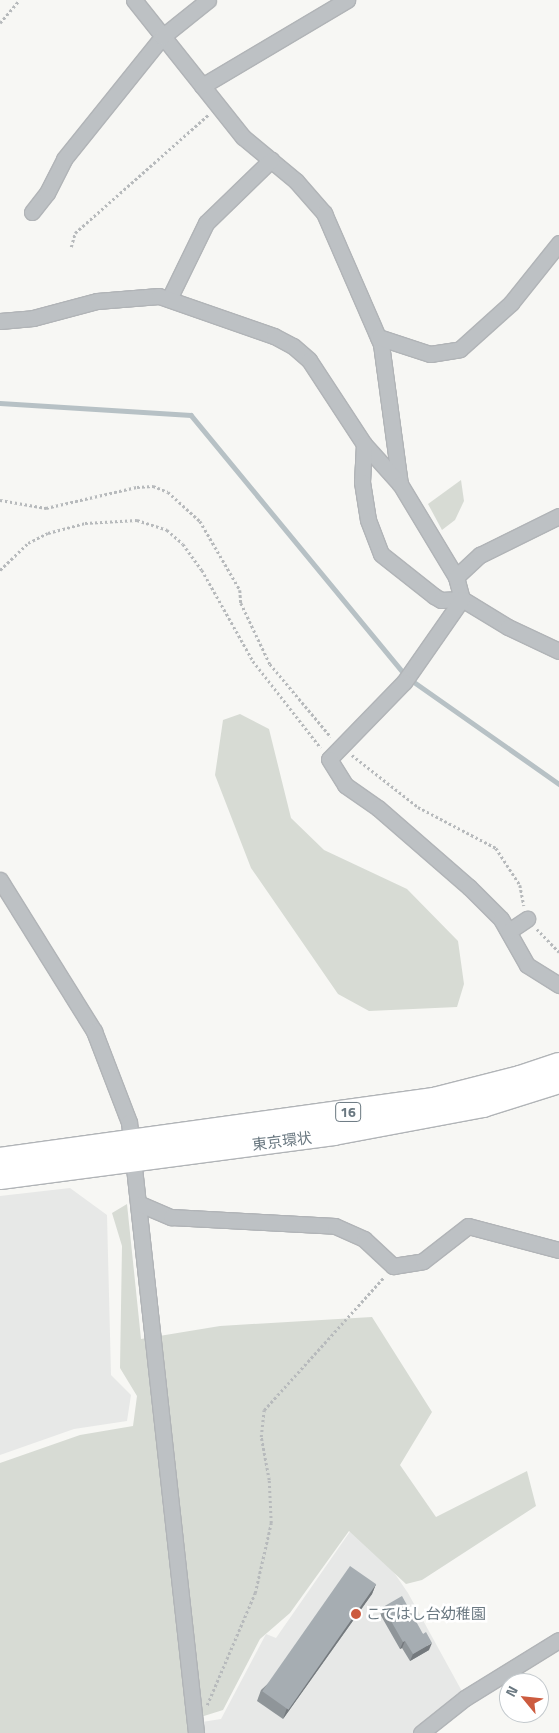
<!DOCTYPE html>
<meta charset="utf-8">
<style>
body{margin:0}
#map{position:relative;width:559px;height:1733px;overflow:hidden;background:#f7f7f4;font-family:"Titillium Web","Noto Sans JP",sans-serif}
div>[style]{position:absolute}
.built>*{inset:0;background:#e7e8e7}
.green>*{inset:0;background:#d7dbd4}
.stream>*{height:4.5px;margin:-2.25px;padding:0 2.25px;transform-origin:2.25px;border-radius:2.25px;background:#b7c1c5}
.path>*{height:2.5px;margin-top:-1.25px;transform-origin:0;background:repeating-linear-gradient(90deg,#b7babc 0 2.5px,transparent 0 5px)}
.roads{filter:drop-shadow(1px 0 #b1b4b7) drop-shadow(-1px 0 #b1b4b7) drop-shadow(0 1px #b1b4b7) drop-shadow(0 -1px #b1b4b7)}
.minor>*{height:15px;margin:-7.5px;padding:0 7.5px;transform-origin:7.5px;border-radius:7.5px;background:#bdc1c4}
.highway>*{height:22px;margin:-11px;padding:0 11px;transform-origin:11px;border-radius:11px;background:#fff}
.wall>*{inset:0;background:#8f9599}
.shaded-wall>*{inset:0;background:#74797d}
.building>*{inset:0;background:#a6adb2;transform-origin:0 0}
.dots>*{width:14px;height:14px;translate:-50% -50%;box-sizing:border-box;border:2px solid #fff;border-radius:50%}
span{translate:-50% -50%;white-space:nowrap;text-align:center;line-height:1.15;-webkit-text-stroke:5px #fff;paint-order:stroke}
.shield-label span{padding:1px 4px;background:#fff;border:1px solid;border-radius:4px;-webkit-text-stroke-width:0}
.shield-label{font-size:14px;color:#6a7881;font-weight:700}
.street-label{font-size:15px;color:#6a7881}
.poi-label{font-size:15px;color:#6a7881}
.left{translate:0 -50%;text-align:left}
.north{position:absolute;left:499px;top:1673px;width:50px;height:50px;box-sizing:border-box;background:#fff;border:1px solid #c3c9cd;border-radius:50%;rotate:298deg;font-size:14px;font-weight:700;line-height:20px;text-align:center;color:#6a7881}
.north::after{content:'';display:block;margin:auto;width:18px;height:22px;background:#cc5b3f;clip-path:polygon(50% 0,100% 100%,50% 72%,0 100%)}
</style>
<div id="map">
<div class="built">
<i style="clip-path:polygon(70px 1188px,107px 1215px,111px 1375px,131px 1395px,127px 1421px,74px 1429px,0 1455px,0 1196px)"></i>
<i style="clip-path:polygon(358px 1520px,408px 1593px,464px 1695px,416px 1733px,204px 1733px,202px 1722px,221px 1719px,266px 1634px,276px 1638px)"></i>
</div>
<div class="green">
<i style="clip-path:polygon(461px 480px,464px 501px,455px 520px,442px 530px,428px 504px)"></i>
<i style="clip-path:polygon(240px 714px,269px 729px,291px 818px,324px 850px,407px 889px,458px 941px,464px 984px,457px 1007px,369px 1011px,338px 994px,251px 868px,215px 775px,223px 720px)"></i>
<i style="clip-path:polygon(127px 1204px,141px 1339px,220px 1326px,372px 1317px,432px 1412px,400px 1465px,436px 1517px,527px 1471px,536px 1506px,422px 1580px,406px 1584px,349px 1531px,290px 1613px,260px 1639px,223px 1710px,188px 1721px,190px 1733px,0 1733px,0 1463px,80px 1435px,133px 1426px,137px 1396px,120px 1368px,122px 1246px,112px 1213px)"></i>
</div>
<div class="stream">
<i style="left:0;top:403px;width:191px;rotate:3.6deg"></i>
<i style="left:191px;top:415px;width:340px;rotate:50.5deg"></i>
<i style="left:407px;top:677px;width:186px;rotate:35.1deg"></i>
</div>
<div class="path">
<i style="left:0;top:23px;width:30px;rotate:-50deg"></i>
<i style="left:71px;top:247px;width:15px;rotate:-74deg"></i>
<i style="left:75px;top:233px;width:178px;rotate:-41.6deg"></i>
<i style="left:0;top:500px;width:47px;rotate:9.9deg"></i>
<i style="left:46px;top:508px;width:93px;rotate:-13deg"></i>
<i style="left:137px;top:487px;width:16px;rotate:-4deg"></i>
<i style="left:153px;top:486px;width:16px;rotate:22deg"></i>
<i style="left:168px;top:492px;width:43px;rotate:42.2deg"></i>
<i style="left:200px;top:521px;width:80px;rotate:59.9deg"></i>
<i style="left:240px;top:590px;width:13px;rotate:86deg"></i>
<i style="left:241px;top:603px;width:68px;rotate:64.6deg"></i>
<i style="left:270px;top:664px;width:95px;rotate:50.1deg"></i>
<i style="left:0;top:570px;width:39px;rotate:-44deg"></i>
<i style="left:28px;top:543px;width:22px;rotate:-27deg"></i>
<i style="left:48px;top:533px;width:38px;rotate:-15deg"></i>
<i style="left:85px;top:523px;width:52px;rotate:-3.3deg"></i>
<i style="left:137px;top:520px;width:32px;rotate:18deg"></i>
<i style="left:167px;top:530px;width:21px;rotate:41deg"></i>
<i style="left:183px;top:544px;width:32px;rotate:54deg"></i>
<i style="left:202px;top:570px;width:104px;rotate:60.7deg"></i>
<i style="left:253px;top:661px;width:110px;rotate:52deg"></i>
<i style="left:352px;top:755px;width:84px;rotate:38.2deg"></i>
<i style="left:418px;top:807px;width:88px;rotate:27.7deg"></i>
<i style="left:496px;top:848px;width:44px;rotate:57deg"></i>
<i style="left:520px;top:885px;width:21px;rotate:79deg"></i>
<i style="left:537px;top:929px;width:32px;rotate:46deg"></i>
<i style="left:207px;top:1705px;width:122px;rotate:-66.8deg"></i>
<i style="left:255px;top:1593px;width:72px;rotate:-77.1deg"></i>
<i style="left:271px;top:1523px;width:43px;rotate:-92.7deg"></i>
<i style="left:269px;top:1480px;width:44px;rotate:-100.5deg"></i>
<i style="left:261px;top:1437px;width:27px;rotate:-84deg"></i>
<i style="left:264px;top:1410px;width:179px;rotate:-47.9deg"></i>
</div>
<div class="roads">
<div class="minor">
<i style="left:134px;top:0;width:175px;rotate:51.5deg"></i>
<i style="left:243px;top:137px;width:69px;rotate:39.7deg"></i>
<i style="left:296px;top:181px;width:43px;rotate:48.8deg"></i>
<i style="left:324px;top:213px;width:143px;rotate:66.5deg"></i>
<i style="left:381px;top:344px;width:141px;rotate:82.3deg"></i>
<i style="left:202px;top:86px;width:169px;rotate:-30.7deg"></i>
<i style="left:32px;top:212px;width:24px;rotate:-52deg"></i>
<i style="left:47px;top:193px;width:38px;rotate:-63deg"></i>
<i style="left:64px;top:159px;width:156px;rotate:-51.2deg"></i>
<i style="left:162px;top:37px;width:59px;rotate:-38.8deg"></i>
<i style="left:169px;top:299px;width:85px;rotate:-64deg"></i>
<i style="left:206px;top:223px;width:91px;rotate:-44.1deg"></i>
<i style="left:0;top:321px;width:33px;rotate:-5deg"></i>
<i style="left:33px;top:318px;width:66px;rotate:-14.9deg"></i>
<i style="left:97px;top:301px;width:62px;rotate:-4.6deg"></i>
<i style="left:159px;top:296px;width:122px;rotate:19.2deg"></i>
<i style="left:274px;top:336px;width:21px;rotate:28deg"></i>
<i style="left:293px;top:346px;width:21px;rotate:41deg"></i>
<i style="left:309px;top:360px;width:100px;rotate:56.8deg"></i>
<i style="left:364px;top:444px;width:54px;rotate:48deg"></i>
<i style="left:400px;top:484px;width:109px;rotate:58.9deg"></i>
<i style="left:456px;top:577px;width:23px;rotate:75deg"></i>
<i style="left:462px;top:599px;width:54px;rotate:31.3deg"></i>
<i style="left:508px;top:627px;width:56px;rotate:25.2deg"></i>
<i style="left:378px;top:337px;width:55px;rotate:18.1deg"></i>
<i style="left:430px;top:354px;width:30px;rotate:-9deg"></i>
<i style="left:460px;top:349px;width:69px;rotate:-42deg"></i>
<i style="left:511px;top:303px;width:77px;rotate:-51.3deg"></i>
<i style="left:364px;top:444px;width:38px;rotate:93deg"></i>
<i style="left:362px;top:482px;width:38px;rotate:81deg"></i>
<i style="left:368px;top:520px;width:36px;rotate:69deg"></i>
<i style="left:381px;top:554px;width:68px;rotate:38.4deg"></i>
<i style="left:434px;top:596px;width:8px;rotate:30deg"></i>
<i style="left:441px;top:600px;width:21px;rotate:-3deg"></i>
<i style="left:456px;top:577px;width:33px;rotate:-43deg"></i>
<i style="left:480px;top:555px;width:88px;rotate:-26.3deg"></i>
<i style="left:462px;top:599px;width:101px;rotate:124.9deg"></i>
<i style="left:404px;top:682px;width:107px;rotate:134.2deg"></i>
<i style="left:329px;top:759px;width:31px;rotate:58deg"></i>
<i style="left:345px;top:785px;width:40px;rotate:34.9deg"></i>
<i style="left:378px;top:808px;width:121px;rotate:41deg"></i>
<i style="left:469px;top:887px;width:45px;rotate:45deg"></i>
<i style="left:501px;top:919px;width:53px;rotate:60.5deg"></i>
<i style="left:527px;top:965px;width:38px;rotate:32deg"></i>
<i style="left:0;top:880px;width:178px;rotate:58.1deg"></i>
<i style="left:94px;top:1031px;width:97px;rotate:69deg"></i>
<i style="left:129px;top:1122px;width:615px;rotate:83.74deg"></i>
<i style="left:509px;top:931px;width:22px;rotate:-34deg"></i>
<i style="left:140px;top:1204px;width:34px;rotate:23deg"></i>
<i style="left:171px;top:1217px;width:164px;rotate:3.1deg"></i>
<i style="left:335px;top:1226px;width:32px;rotate:24deg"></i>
<i style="left:364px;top:1239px;width:40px;rotate:43deg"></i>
<i style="left:393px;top:1266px;width:30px;rotate:-9deg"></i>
<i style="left:423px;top:1261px;width:57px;rotate:-37.9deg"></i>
<i style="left:468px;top:1226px;width:94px;rotate:14.8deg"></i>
<i style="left:421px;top:1733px;width:56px;rotate:-38.5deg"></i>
<i style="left:465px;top:1698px;width:110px;rotate:-31.7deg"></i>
</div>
<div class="highway">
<i style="left:0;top:1159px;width:438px;rotate:-7.9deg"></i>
<i style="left:434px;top:1099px;width:89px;rotate:-14.3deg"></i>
<i style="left:520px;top:1077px;width:41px;rotate:-18.4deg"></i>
<i style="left:0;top:1178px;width:337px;rotate:-7.5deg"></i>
<i style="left:334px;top:1134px;width:152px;rotate:-10.6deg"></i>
<i style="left:483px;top:1106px;width:80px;rotate:-17.5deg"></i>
</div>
</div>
<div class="wall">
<i style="clip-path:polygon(376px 1584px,372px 1594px,283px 1719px,257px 1701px,261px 1690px)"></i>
<i style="clip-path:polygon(383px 1607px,423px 1634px,429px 1650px,410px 1661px,402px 1648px,400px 1649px,380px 1614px)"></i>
</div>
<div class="shaded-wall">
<i style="clip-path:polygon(376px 1584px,372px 1594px,283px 1719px,287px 1708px)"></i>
<i style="clip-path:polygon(405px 1641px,402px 1648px,400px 1649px,403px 1642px)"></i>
<i style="clip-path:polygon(432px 1643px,429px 1650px,410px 1661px,413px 1654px)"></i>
</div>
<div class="building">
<i style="left:350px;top:1566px;width:32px;height:153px;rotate:35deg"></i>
<i style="clip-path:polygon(402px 1596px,423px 1634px,426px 1632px,432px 1643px,413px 1654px,405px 1641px,403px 1642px,383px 1607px)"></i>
</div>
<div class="dots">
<i style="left:356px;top:1614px;background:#cc5b3f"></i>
</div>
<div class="shield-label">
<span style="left:348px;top:1112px">16</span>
</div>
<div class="street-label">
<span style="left:282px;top:1141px;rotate:-7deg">東京環状</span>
</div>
<div class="poi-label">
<span class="left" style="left:366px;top:1614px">こてはし台幼稚園</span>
</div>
<div class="north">N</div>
</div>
